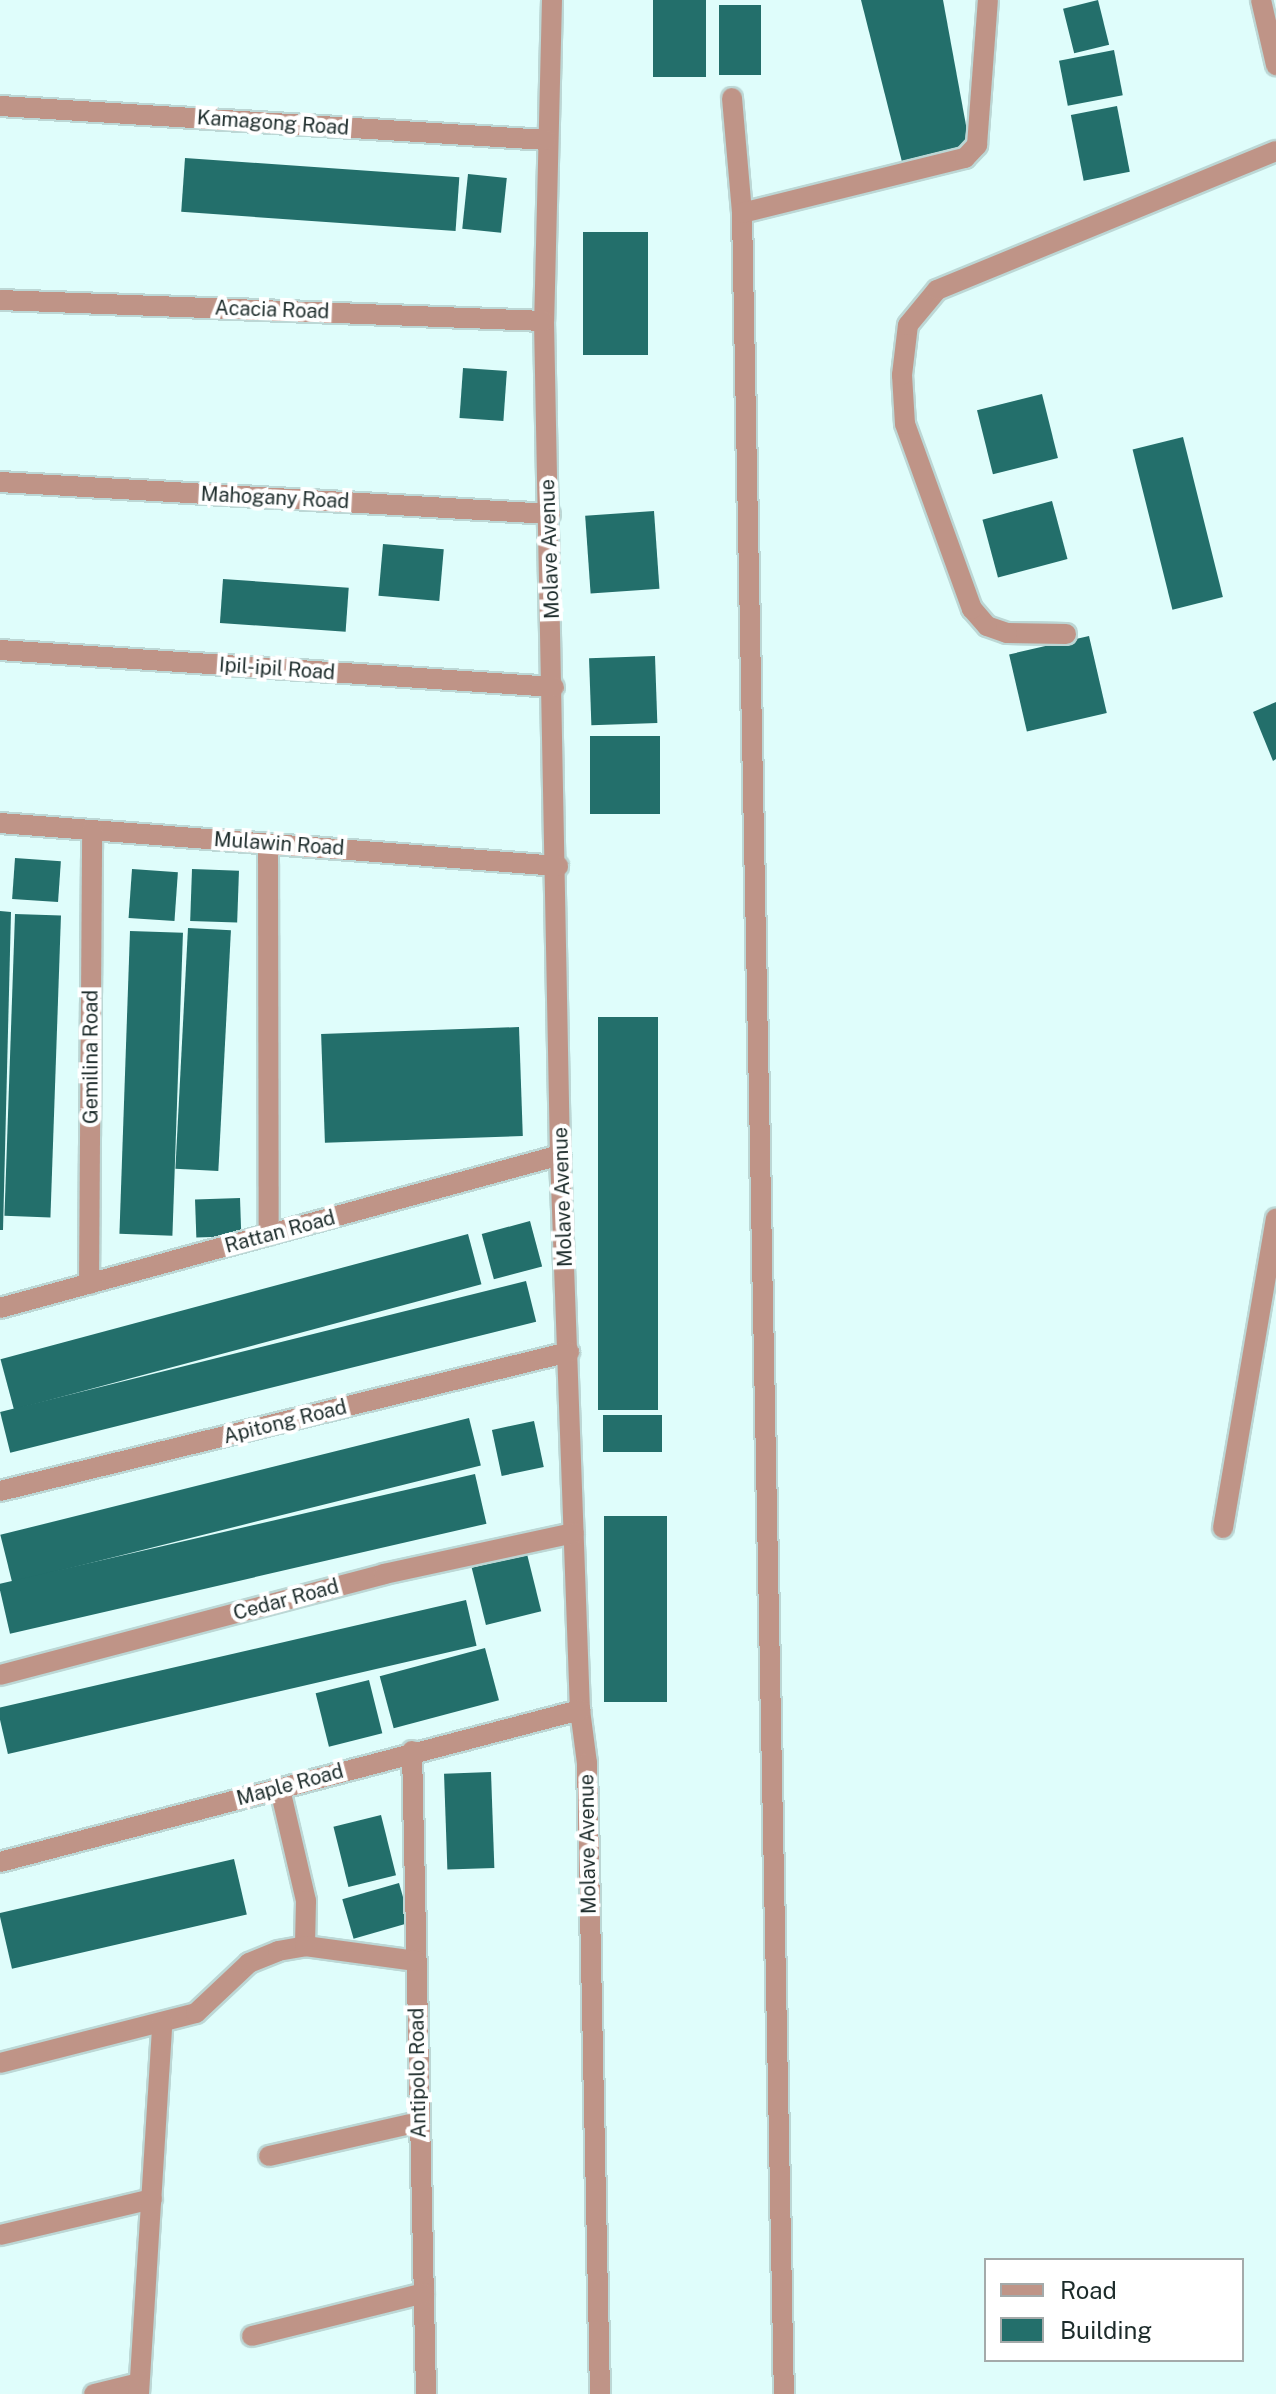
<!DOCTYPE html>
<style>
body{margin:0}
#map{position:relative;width:1276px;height:2394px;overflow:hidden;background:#dffdfb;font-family:"Public Sans",sans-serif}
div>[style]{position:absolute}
.building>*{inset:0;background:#236f6b;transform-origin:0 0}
.roads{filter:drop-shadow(2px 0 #bcd7d5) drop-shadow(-2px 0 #bcd7d5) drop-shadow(0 2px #bcd7d5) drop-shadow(0 -2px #bcd7d5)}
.minor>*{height:20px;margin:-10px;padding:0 10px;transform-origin:10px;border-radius:10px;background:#bf9487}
span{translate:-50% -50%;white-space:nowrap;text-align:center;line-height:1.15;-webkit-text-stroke:8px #fff;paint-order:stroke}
.street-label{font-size:20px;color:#1c2b2a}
.legend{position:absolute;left:984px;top:2258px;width:260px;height:104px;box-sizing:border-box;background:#fff;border:2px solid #a4aaaa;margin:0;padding:10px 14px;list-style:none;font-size:24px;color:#1c2b2a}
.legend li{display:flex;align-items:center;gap:16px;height:40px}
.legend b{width:40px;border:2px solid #a4aaaa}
</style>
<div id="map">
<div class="building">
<i style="left:653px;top:0;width:53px;height:77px"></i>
<i style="clip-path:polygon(861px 0,943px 0,970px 147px,903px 166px)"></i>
<i style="left:1098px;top:0;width:46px;height:36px;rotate:76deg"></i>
<i style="left:761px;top:5px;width:70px;height:42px;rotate:90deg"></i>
<i style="left:1114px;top:50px;width:46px;height:56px;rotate:79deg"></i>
<i style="left:1117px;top:106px;width:67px;height:47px;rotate:79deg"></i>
<i style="left:185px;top:158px;width:275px;height:54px;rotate:4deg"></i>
<i style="left:468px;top:174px;width:39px;height:55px;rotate:6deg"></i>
<i style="left:648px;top:232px;width:123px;height:65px;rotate:90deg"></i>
<i style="left:463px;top:368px;width:44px;height:50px;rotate:4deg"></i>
<i style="left:1042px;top:394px;width:66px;height:67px;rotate:76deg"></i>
<i style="left:1183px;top:437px;width:165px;height:52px;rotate:76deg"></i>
<i style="left:1052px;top:501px;width:60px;height:72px;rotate:75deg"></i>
<i style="left:654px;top:511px;width:78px;height:69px;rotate:86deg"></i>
<i style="left:383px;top:544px;width:61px;height:52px;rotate:5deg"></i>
<i style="left:223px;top:579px;width:126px;height:44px;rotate:4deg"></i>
<i style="left:1089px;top:636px;width:79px;height:82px;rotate:77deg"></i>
<i style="left:655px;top:656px;width:67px;height:66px;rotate:88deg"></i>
<i style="clip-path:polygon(1276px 702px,1276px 759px,1273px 761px,1253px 712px)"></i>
<i style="left:590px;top:736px;width:70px;height:78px"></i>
<i style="left:15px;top:858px;width:46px;height:41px;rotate:4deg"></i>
<i style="left:132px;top:869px;width:46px;height:49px;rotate:4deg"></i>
<i style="left:192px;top:869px;width:47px;height:52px;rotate:2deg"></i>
<i style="clip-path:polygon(0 911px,11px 912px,3px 1230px,0 1230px)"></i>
<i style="left:15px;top:914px;width:46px;height:302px;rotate:2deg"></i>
<i style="left:188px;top:928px;width:43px;height:241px;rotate:3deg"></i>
<i style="left:130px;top:931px;width:53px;height:303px;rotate:2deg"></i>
<i style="left:598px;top:1017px;width:60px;height:393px"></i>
<i style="left:519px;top:1027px;width:109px;height:198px;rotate:88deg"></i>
<i style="left:240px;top:1198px;width:38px;height:45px;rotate:88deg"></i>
<i style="left:530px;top:1221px;width:47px;height:50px;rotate:75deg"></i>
<i style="left:468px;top:1234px;width:52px;height:484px;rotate:75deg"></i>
<i style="left:526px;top:1281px;width:42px;height:542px;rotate:76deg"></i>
<i style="left:603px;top:1415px;width:59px;height:37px"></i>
<i style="left:469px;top:1418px;width:49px;height:483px;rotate:76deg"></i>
<i style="left:534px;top:1421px;width:47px;height:43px;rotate:78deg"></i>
<i style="left:475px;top:1474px;width:51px;height:489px;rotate:77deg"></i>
<i style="left:604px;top:1516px;width:63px;height:186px"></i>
<i style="left:527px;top:1554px;width:59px;height:57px;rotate:76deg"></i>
<i style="left:466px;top:1600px;width:47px;height:481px;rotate:77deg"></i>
<i style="left:485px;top:1648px;width:54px;height:109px;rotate:75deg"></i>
<i style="left:369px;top:1680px;width:55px;height:55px;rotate:76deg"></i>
<i style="left:491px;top:1772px;width:96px;height:47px;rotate:88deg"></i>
<i style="left:381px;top:1815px;width:62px;height:49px;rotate:76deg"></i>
<i style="left:234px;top:1859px;width:57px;height:241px;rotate:77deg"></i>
<i style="left:399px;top:1883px;width:41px;height:59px;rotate:74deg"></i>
</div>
<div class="roads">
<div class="minor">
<i style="left:552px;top:0;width:321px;rotate:91.4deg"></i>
<i style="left:544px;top:321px;width:834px;rotate:88.9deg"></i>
<i style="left:560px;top:1155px;width:555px;rotate:87.94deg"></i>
<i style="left:580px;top:1710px;width:53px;rotate:82.5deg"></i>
<i style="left:587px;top:1763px;width:631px;rotate:88.82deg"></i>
<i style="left:1261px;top:0;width:67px;rotate:77deg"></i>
<i style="left:732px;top:98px;width:115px;rotate:85deg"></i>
<i style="left:742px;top:213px;width:2181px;rotate:88.9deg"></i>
<i style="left:0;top:106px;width:547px;rotate:3.56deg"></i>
<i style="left:742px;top:213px;width:230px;rotate:-13.9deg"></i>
<i style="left:965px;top:158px;width:18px;rotate:-47deg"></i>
<i style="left:977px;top:145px;width:145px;rotate:-85.7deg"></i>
<i style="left:0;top:300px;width:544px;rotate:2.21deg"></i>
<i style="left:0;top:482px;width:551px;rotate:3.33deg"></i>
<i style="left:1066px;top:634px;width:59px;rotate:-179deg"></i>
<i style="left:1007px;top:633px;width:21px;rotate:-161deg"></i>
<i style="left:987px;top:626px;width:23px;rotate:-131deg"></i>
<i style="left:972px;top:609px;width:197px;rotate:-109.9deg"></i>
<i style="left:905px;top:424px;width:49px;rotate:-93.5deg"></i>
<i style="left:902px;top:375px;width:50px;rotate:-83.2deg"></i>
<i style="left:908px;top:325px;width:45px;rotate:-50.4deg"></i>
<i style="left:937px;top:290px;width:366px;rotate:-22.3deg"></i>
<i style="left:0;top:650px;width:555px;rotate:3.82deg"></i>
<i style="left:0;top:823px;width:560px;rotate:4.41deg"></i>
<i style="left:268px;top:844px;width:391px;rotate:89.9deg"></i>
<i style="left:89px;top:1284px;width:454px;rotate:-89.6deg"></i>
<i style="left:0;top:1308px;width:581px;rotate:-15.28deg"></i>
<i style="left:0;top:1491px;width:586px;rotate:-13.73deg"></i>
<i style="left:1223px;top:1528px;width:314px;rotate:-80.3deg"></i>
<i style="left:0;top:1675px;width:397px;rotate:-14.7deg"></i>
<i style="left:384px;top:1574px;width:194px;rotate:-12.2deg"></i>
<i style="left:412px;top:1751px;width:643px;rotate:88.75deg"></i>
<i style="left:280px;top:1789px;width:115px;rotate:76.9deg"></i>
<i style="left:306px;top:1901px;width:45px;rotate:91.3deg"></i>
<i style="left:0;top:1862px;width:600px;rotate:-14.69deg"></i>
<i style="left:0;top:2063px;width:202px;rotate:-14.3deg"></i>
<i style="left:196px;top:2013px;width:73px;rotate:-43.3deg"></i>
<i style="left:249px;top:1963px;width:31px;rotate:-22deg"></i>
<i style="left:278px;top:1951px;width:27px;rotate:-10deg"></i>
<i style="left:305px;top:1946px;width:112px;rotate:7.7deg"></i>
<i style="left:269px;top:2156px;width:154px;rotate:-12.8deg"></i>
<i style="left:0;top:2235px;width:156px;rotate:-13.3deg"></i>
<i style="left:252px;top:2336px;width:177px;rotate:-14deg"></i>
<i style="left:94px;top:2394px;width:46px;rotate:-13.7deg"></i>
<i style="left:139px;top:2394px;width:371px;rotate:-86.4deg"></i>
</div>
</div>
<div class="street-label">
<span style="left:273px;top:123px;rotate:4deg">Kamagong Road</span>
<span style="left:272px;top:310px;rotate:2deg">Acacia Road</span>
<span style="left:275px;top:498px;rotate:3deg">Mahogany Road</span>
<span style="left:550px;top:549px;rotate:-92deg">Molave Avenue</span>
<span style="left:277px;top:669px;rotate:4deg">Ipil-ipil Road</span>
<span style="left:279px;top:844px;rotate:4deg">Mulawin Road</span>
<span style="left:91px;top:1057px;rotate:-90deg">Gemilina Road</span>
<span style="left:563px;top:1197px;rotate:-92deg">Molave Avenue</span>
<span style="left:280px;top:1232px;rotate:-15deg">Rattan Road</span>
<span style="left:285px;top:1422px;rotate:-14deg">Apitong Road</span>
<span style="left:286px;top:1600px;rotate:-15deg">Cedar Road</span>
<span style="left:290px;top:1785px;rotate:-15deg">Maple Road</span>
<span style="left:588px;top:1844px;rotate:-91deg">Molave Avenue</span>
<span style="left:418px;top:2073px;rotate:-91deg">Antipolo Road</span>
</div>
<ul class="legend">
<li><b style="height:10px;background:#bf9487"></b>Road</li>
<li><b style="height:22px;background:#236f6b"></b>Building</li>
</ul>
</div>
